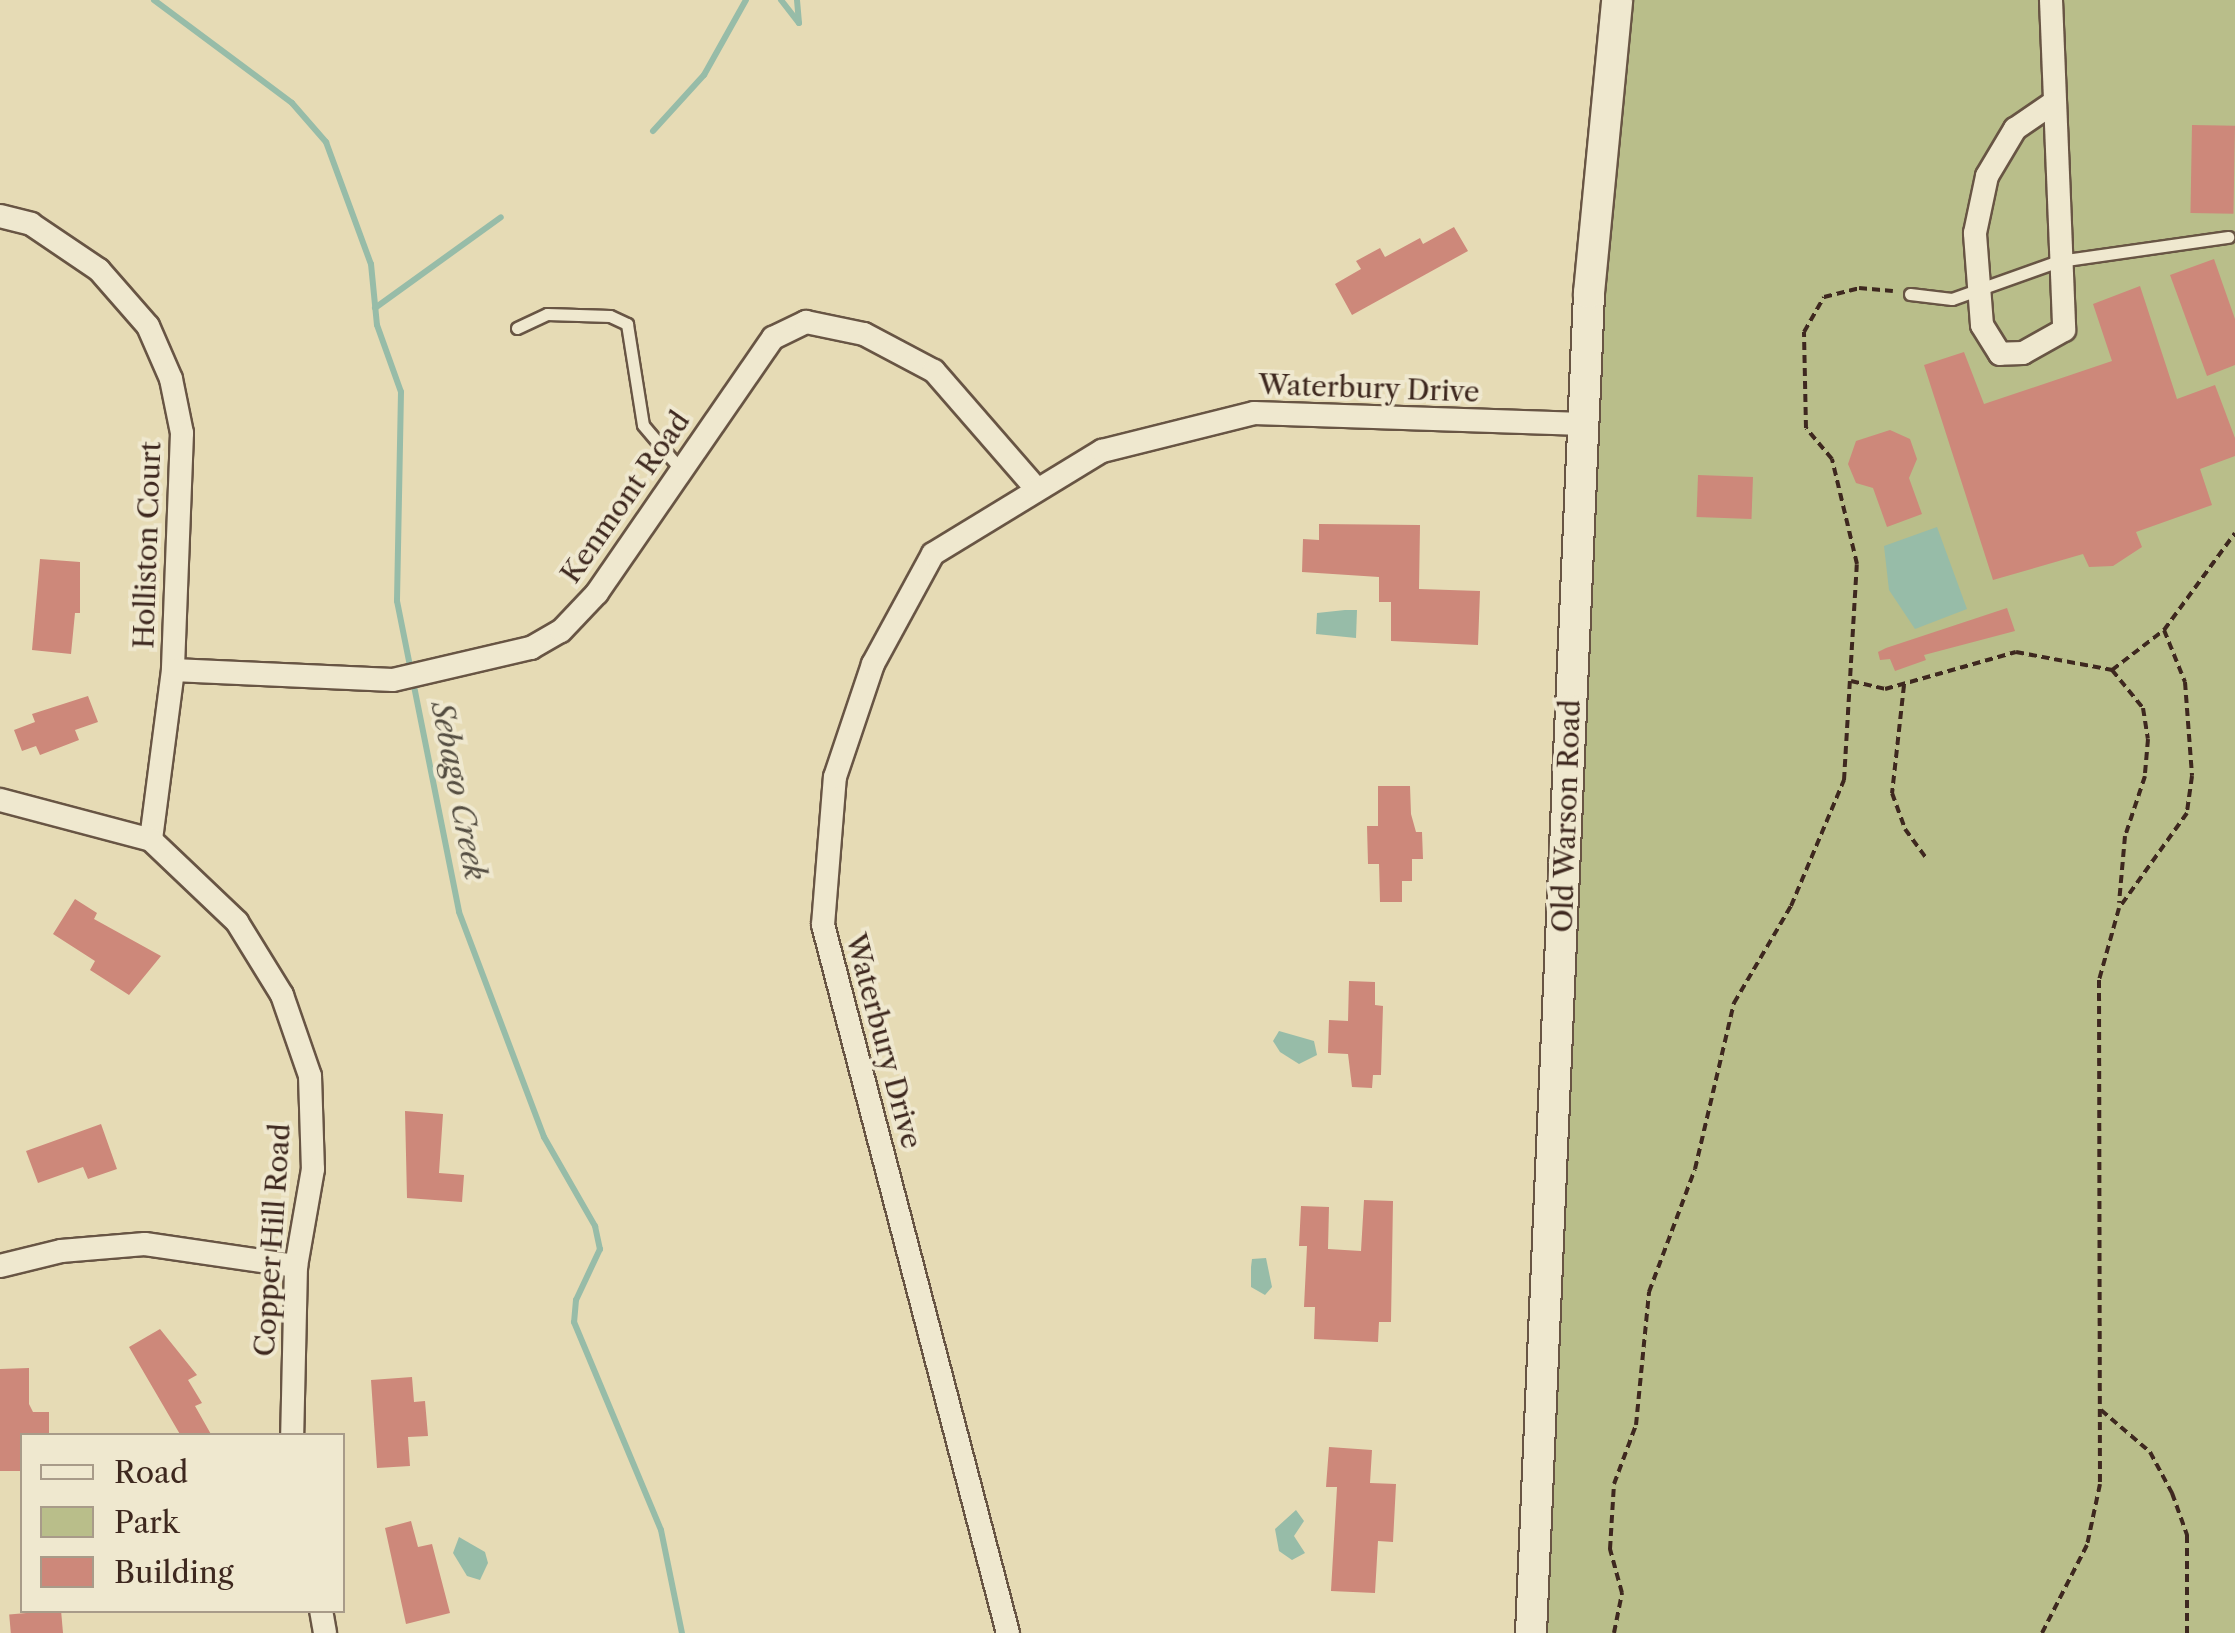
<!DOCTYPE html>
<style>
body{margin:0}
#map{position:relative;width:2235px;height:1633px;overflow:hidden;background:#e6dbb5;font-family:"Libre Caslon Text",serif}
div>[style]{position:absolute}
.green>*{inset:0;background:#b9be8a}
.water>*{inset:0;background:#97bca8}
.stream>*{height:6px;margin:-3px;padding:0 3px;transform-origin:3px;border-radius:3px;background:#97bca8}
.building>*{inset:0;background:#cd887a;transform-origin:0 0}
.path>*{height:4px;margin-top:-2px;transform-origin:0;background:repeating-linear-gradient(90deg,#3e281f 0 8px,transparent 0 13px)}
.roads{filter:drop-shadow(2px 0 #685544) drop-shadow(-2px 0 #685544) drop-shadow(0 2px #685544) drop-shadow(0 -2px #685544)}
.service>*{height:11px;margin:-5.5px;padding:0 5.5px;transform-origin:5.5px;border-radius:5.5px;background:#efe8cf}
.minor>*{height:22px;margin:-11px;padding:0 11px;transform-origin:11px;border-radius:11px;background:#efe8cf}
.tertiary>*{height:30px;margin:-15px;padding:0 15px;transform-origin:15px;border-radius:15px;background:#efe8cf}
span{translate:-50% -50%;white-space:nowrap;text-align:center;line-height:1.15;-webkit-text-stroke:8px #efe8cf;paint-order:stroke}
.street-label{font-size:28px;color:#3e281f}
.water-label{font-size:30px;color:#544d41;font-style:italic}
.legend{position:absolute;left:20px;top:1433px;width:325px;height:180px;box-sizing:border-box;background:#efe8cf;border:2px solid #a89b89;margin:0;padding:12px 18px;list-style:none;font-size:30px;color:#3e281f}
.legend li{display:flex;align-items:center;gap:20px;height:50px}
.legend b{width:50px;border:2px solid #a89b89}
</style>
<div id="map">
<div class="green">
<i style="clip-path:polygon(1629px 0,2235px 0,2235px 1633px,1543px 1633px,1601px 299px)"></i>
</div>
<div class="water">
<i style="clip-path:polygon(1937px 527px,1967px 609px,1915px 629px,1889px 590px,1884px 546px)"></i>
<i style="clip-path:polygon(1345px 610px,1357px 610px,1356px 638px,1316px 634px,1317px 613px)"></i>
<i style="clip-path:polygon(1279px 1031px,1314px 1041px,1317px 1055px,1299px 1064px,1280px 1052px,1273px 1041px)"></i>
<i style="clip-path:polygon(1266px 1258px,1272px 1287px,1265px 1295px,1251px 1287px,1251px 1267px,1252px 1259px)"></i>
<i style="clip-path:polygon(1296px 1510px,1304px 1521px,1294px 1536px,1305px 1553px,1292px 1560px,1279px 1551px,1275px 1529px)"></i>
<i style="clip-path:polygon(459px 1537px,485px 1552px,488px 1563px,480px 1580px,467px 1576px,453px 1553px)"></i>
</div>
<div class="stream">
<i style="left:154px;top:0;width:172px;rotate:36.7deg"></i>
<i style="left:292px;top:103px;width:52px;rotate:48.9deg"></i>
<i style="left:326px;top:142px;width:130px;rotate:69.8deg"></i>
<i style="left:371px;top:264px;width:61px;rotate:84.4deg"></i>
<i style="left:377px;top:325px;width:71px;rotate:70.3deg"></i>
<i style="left:401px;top:392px;width:209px;rotate:91.1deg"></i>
<i style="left:397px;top:601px;width:317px;rotate:78.7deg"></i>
<i style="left:459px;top:912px;width:241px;rotate:69.3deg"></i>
<i style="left:544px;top:1137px;width:103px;rotate:60.2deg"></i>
<i style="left:595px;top:1226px;width:24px;rotate:78deg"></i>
<i style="left:600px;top:1249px;width:56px;rotate:115.2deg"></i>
<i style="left:576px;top:1300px;width:22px;rotate:95deg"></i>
<i style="left:574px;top:1322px;width:225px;rotate:67.3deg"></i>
<i style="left:661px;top:1530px;width:105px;rotate:78.5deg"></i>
<i style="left:781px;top:0;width:29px;rotate:52deg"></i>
<i style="left:799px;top:23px;width:23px;rotate:-95deg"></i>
<i style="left:653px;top:131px;width:76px;rotate:-47.7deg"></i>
<i style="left:704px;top:75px;width:86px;rotate:-60.8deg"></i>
<i style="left:375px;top:308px;width:155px;rotate:-35.8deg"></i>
</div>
<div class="building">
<i style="left:2192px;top:125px;width:43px;height:88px;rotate:1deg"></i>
<i style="clip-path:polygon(1454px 227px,1468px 251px,1352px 315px,1335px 284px,1361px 269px,1356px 261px,1380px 248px,1385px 257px,1420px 238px,1423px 244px)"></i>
<i style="clip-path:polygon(2214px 259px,2235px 319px,2235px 365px,2207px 376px,2170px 275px)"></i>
<i style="clip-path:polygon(2140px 286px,2177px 399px,2215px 385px,2235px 438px,2235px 456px,2200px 469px,2212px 505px,2136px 532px,2142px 547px,2113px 566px,2089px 567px,2083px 554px,1993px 580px,1924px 365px,1964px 352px,1984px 404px,2112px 361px,2093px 304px)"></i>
<i style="clip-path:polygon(1890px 430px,1910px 439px,1917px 459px,1909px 478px,1922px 514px,1887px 527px,1873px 488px,1856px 483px,1848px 464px,1856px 441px)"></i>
<i style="left:1698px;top:475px;width:55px;height:42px;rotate:2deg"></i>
<i style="clip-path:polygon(1319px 524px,1420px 525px,1419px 589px,1480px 591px,1478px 645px,1391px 641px,1391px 602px,1379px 602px,1379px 577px,1302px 572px,1303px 539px,1319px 540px)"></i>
<i style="clip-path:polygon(40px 559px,80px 562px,80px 613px,75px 613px,71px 654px,32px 650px)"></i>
<i style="clip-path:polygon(2007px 608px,2015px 631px,1924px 655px,1926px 660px,1895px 671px,1890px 659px,1880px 660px,1878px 652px,1886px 648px)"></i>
<i style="clip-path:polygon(88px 696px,98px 722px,75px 730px,79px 740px,40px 755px,36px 746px,22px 751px,14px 730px,35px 722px,32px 714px)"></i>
<i style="clip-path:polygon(1378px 786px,1410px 786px,1411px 814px,1416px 832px,1422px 832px,1423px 859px,1412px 859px,1412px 881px,1402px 881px,1402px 902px,1380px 902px,1379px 864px,1368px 864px,1367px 826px,1378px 826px)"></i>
<i style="clip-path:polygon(75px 899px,97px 913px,94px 919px,161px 956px,129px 995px,90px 970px,95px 961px,53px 934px)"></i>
<i style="clip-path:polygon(1349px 981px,1375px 982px,1375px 1005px,1383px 1006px,1381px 1075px,1373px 1075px,1372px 1088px,1352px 1087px,1348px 1054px,1328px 1053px,1329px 1020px,1348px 1021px)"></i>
<i style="clip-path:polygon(405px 1111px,443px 1114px,439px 1173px,464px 1175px,462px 1202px,407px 1198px)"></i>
<i style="clip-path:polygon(101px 1124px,117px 1169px,88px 1179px,83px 1167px,38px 1183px,26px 1151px)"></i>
<i style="clip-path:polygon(1364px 1200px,1393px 1201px,1391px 1322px,1379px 1322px,1378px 1342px,1314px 1339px,1315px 1307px,1304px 1307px,1307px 1246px,1299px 1246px,1301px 1206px,1329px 1207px,1328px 1249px,1361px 1251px)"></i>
<i style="clip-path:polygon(160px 1329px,197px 1375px,188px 1380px,202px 1403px,195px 1406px,212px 1436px,181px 1436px,129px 1347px)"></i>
<i style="clip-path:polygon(29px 1368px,29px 1404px,33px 1412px,49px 1412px,49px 1436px,22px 1436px,22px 1471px,0 1471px,0 1369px)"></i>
<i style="clip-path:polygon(412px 1377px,414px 1402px,425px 1401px,428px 1436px,408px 1437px,410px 1466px,377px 1468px,371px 1380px)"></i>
<i style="clip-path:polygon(1329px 1447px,1372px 1450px,1370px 1483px,1396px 1484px,1393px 1542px,1378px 1541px,1375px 1593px,1331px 1591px,1337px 1487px,1326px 1487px)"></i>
<i style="clip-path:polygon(411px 1521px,418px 1547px,432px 1544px,450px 1613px,406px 1624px,385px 1528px)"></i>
<i style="left:61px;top:1610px;width:23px;height:52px;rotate:85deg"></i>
</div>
<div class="path">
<i style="left:2164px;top:630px;width:120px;rotate:-53.8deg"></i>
<i style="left:2112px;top:670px;width:49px;rotate:50.8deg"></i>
<i style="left:2143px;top:708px;width:31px;rotate:81deg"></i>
<i style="left:2148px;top:739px;width:37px;rotate:95deg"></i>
<i style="left:2145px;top:776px;width:63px;rotate:108.4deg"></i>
<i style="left:2125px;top:836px;width:67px;rotate:95.1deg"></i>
<i style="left:1851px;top:681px;width:35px;rotate:13deg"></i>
<i style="left:1885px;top:689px;width:136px;rotate:-15.8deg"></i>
<i style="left:2016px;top:652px;width:98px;rotate:10.6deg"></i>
<i style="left:2112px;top:670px;width:66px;rotate:-37.6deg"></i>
<i style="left:2164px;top:630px;width:56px;rotate:68deg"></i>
<i style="left:2185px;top:682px;width:94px;rotate:85.7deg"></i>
<i style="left:2192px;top:776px;width:37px;rotate:98deg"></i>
<i style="left:2187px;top:813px;width:117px;rotate:125.6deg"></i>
<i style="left:2119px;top:908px;width:75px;rotate:105.5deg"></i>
<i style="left:2099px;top:980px;width:504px;rotate:89.89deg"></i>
<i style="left:2100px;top:1484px;width:62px;rotate:102deg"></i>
<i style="left:2087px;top:1545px;width:99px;rotate:117.1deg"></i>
<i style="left:1904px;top:685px;width:109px;rotate:96.3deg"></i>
<i style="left:1892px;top:793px;width:38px;rotate:70deg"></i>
<i style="left:1905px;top:829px;width:37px;rotate:54deg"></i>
<i style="left:2101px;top:1410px;width:65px;rotate:40.6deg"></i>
<i style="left:2150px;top:1452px;width:47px;rotate:61.8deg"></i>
<i style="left:2172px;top:1493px;width:45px;rotate:70.3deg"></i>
<i style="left:2187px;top:1535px;width:98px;rotate:90deg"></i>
<i style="left:1614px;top:1633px;width:41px;rotate:-78.7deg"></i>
<i style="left:1622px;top:1593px;width:46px;rotate:-105.3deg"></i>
<i style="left:1610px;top:1549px;width:65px;rotate:-86.5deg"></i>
<i style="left:1614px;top:1484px;width:63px;rotate:-69.6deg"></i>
<i style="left:1636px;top:1425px;width:134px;rotate:-84.4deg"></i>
<i style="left:1649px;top:1292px;width:131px;rotate:-69.5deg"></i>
<i style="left:1695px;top:1169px;width:171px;rotate:-76.8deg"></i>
<i style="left:1734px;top:1003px;width:113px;rotate:-59.6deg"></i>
<i style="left:1791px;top:906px;width:137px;rotate:-67.2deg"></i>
<i style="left:1844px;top:780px;width:216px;rotate:-86.6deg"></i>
<i style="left:1857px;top:564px;width:108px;rotate:-103.4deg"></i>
<i style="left:1832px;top:459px;width:40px;rotate:-130deg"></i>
<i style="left:1806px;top:428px;width:96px;rotate:-91.2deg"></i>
<i style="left:1804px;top:332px;width:40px;rotate:-60.3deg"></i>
<i style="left:1824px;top:297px;width:36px;rotate:-14deg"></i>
<i style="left:1859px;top:288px;width:34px;rotate:5deg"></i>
</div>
<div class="roads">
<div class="service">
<i style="left:1910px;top:294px;width:42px;rotate:6.8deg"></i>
<i style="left:1952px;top:299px;width:114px;rotate:-19.6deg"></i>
<i style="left:2059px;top:261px;width:171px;rotate:-8.1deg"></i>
<i style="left:517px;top:328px;width:33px;rotate:-25deg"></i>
<i style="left:547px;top:314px;width:63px;rotate:1.8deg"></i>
<i style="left:610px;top:316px;width:19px;rotate:25deg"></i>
<i style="left:627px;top:324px;width:102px;rotate:81deg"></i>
<i style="left:643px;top:425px;width:59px;rotate:49.8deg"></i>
</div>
<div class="minor">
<i style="left:2051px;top:0;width:330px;rotate:87.7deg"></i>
<i style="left:2064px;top:330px;width:47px;rotate:150.7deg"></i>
<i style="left:2023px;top:353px;width:23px;rotate:178deg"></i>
<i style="left:2000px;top:354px;width:34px;rotate:-122deg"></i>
<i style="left:1982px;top:325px;width:92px;rotate:-94.4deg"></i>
<i style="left:1975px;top:233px;width:58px;rotate:-78.1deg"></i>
<i style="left:1987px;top:176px;width:55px;rotate:-59.2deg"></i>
<i style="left:2015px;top:129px;width:46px;rotate:-34.4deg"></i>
<i style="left:0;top:216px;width:32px;rotate:14deg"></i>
<i style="left:31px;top:224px;width:82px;rotate:34.1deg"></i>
<i style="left:99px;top:270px;width:74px;rotate:48.8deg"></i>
<i style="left:148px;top:326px;width:58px;rotate:66.5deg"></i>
<i style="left:171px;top:379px;width:55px;rotate:78.5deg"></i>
<i style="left:182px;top:433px;width:237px;rotate:92.2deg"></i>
<i style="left:173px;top:670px;width:171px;rotate:97.4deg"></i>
<i style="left:173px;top:670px;width:220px;rotate:2.6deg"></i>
<i style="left:393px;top:680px;width:142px;rotate:-13.1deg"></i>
<i style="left:531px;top:648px;width:34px;rotate:-30deg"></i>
<i style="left:561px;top:631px;width:52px;rotate:-46.5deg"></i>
<i style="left:597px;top:593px;width:310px;rotate:-55.4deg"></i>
<i style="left:773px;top:338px;width:37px;rotate:-26deg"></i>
<i style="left:806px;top:322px;width:59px;rotate:11.7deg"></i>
<i style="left:864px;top:334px;width:79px;rotate:27.9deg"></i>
<i style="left:934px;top:371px;width:154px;rotate:49deg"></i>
<i style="left:0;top:800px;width:156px;rotate:14.8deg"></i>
<i style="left:151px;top:840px;width:119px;rotate:43.6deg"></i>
<i style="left:237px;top:922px;width:86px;rotate:58.3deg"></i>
<i style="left:282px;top:995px;width:86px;rotate:70.9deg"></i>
<i style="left:310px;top:1076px;width:93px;rotate:88.2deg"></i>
<i style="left:313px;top:1169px;width:98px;rotate:99.9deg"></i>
<i style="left:296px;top:1266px;width:170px;rotate:91.3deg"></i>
<i style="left:0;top:1266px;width:63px;rotate:-13.8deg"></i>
<i style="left:61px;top:1251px;width:84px;rotate:-4.8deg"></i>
<i style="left:145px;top:1244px;width:153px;rotate:8.3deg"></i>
<i style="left:321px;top:1610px;width:23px;rotate:80deg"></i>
<i style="left:1008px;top:1633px;width:732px;rotate:-104.64deg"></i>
<i style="left:823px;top:925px;width:148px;rotate:-85.4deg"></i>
<i style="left:835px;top:777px;width:119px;rotate:-71.4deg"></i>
<i style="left:873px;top:664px;width:125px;rotate:-61.4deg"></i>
<i style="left:933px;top:554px;width:198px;rotate:-31.4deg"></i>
<i style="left:1102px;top:451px;width:157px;rotate:-14deg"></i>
<i style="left:1254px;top:413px;width:329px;rotate:1.9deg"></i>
</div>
<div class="tertiary">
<i style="left:1531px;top:1633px;width:1341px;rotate:-87.52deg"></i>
<i style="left:1589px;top:293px;width:294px;rotate:-84.5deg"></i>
</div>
</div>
<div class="street-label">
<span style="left:1369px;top:388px;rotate:2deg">Waterbury Drive</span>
<span style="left:625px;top:497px;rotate:-55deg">Kenmont Road</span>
<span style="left:147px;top:545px;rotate:-88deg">Holliston Court</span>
<span style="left:1566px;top:816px;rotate:-88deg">Old Warson Road</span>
<span style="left:884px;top:1041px;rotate:75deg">Waterbury Drive</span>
<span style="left:272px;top:1240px;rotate:-86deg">Copper Hill Road</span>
</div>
<div class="water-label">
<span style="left:458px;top:791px;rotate:79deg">Sebago Creek</span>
</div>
<ul class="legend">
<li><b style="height:12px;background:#efe8cf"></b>Road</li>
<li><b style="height:28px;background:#b9be8a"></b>Park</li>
<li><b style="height:28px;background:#cd887a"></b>Building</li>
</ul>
</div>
